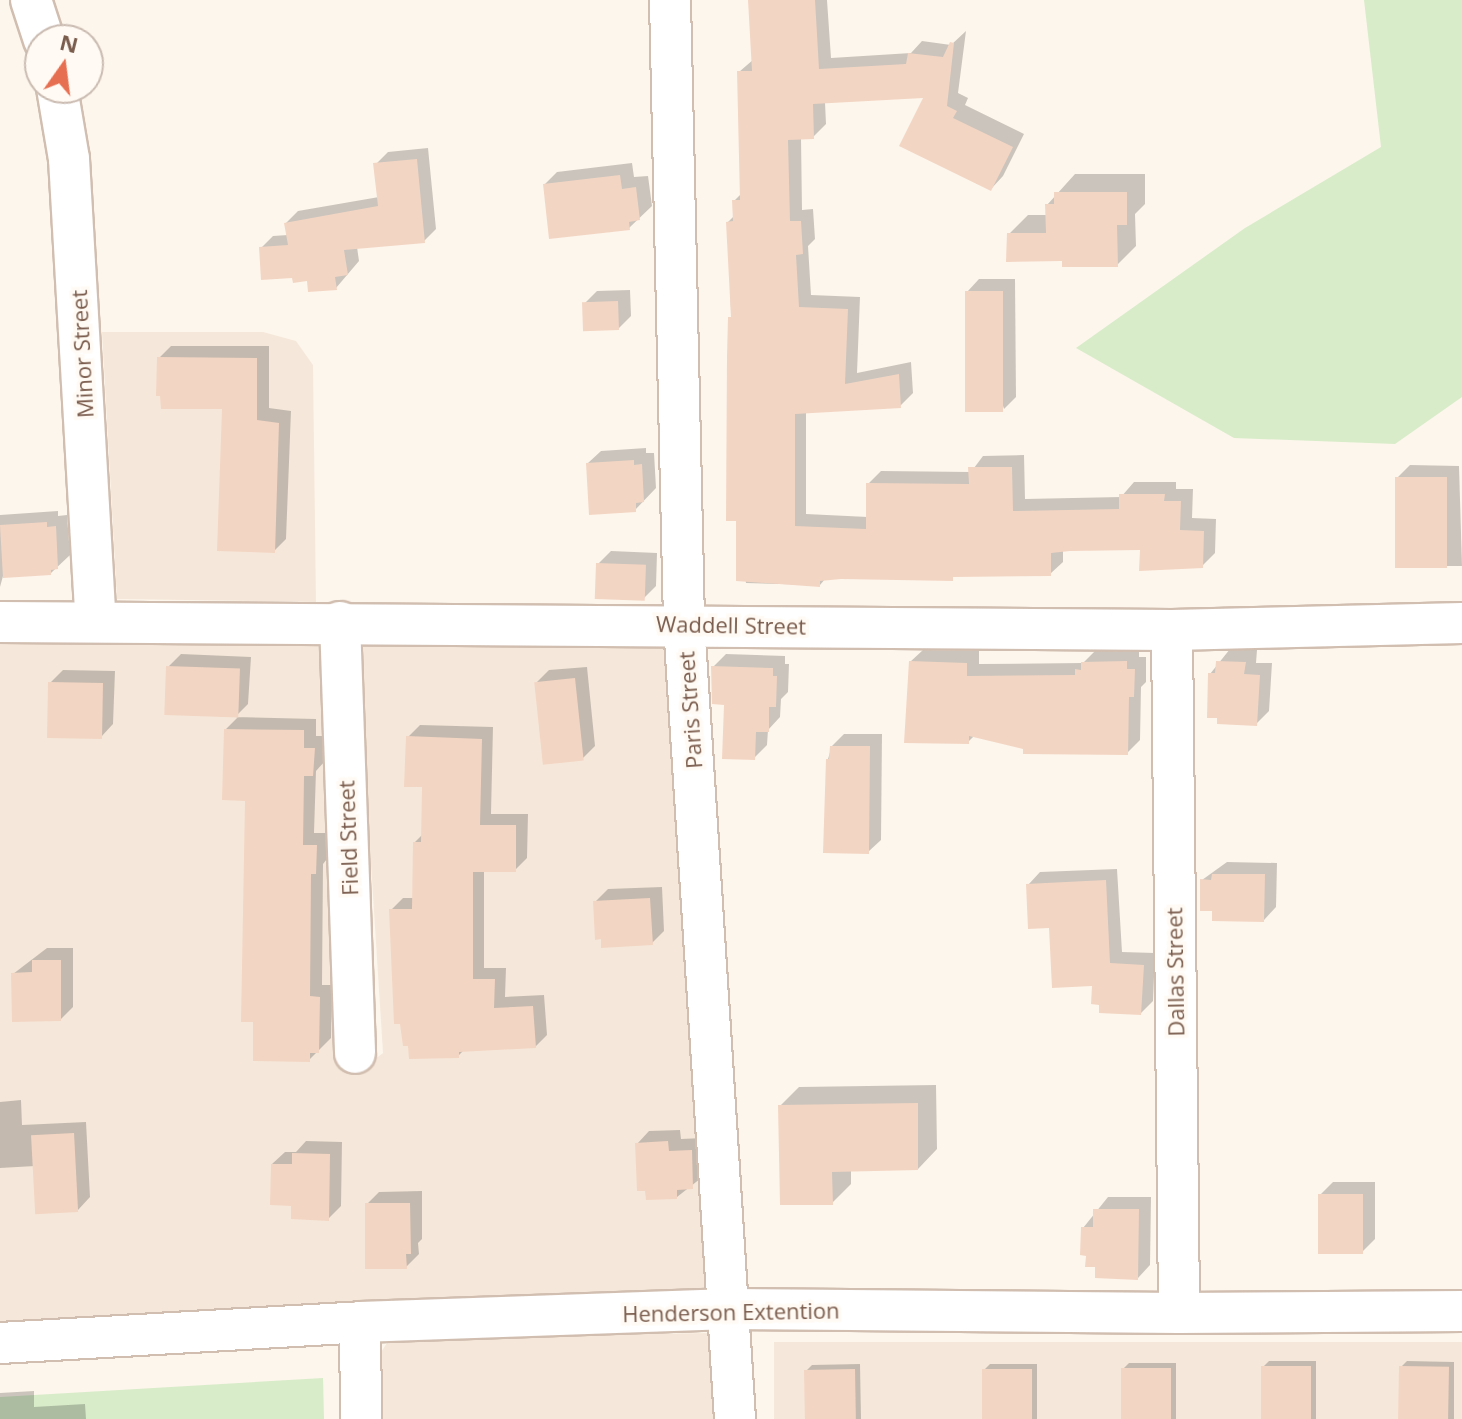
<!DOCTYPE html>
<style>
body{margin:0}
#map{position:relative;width:1462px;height:1419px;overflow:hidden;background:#fdf6ec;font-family:"Open Sans",sans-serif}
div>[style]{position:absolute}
.residential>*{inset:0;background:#f5e8da;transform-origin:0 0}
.green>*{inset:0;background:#d8ecc9}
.shadow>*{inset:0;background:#0003}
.building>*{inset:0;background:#f3d5c3;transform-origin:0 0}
.roads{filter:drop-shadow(2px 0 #d1beb0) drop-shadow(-2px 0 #d1beb0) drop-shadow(0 2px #d1beb0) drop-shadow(0 -2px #d1beb0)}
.street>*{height:40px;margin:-20px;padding:0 20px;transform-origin:20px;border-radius:20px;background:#fff}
span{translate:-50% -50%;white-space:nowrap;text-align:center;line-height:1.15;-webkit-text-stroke:7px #fffaf3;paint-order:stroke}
.street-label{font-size:22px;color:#7a5c4d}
.north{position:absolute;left:24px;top:24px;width:80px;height:80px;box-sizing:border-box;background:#fffaf3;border:2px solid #cabbb1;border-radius:50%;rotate:14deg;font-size:22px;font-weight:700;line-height:32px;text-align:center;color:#7a5c4d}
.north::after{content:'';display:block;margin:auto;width:28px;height:36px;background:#e76f51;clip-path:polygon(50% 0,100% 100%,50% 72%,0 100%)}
</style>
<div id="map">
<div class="residential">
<i style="clip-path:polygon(102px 332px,263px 332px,296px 341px,313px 365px,316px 602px,117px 599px)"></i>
<i style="clip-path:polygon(15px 634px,305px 638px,318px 645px,324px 668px,367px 1065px,383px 1053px,357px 643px,658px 641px,665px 647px,714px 1282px,707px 1290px,0 1324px,0 644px)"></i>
<i style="clip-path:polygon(711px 1333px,720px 1419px,381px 1419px,380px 1354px,390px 1338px)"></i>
<i style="left:1462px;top:1342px;width:77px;height:688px;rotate:90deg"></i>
</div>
<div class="green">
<i style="clip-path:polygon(1364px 0,1462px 0,1462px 397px,1395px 444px,1234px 438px,1076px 348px,1245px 228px,1381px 147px)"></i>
<i style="clip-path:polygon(323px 1378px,324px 1419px,0 1419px,0 1397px)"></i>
</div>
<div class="shadow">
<i style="clip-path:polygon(751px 0,827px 0,831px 58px,911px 53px,922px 41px,951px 45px,966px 31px,958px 93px,968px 98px,965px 105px,1024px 134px,1003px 176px,991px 189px,926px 95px,825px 102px,826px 124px,813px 137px,801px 137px,802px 210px,813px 209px,815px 239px,808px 246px,811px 295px,860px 297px,857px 373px,911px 362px,913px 393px,900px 406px,806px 411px,806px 514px,868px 517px,868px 484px,881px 471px,971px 472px,983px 456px,1024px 455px,1025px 499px,1121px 497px,1134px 482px,1176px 482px,1176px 489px,1193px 489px,1192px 518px,1216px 519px,1215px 553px,1202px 566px,1142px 548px,1063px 549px,1063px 562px,1050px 574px,826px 578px,820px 585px,746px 583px,738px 519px,728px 222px,735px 215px,734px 201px,742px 193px,739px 72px,754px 59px)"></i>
<i style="clip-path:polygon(428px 148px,436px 229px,424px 241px,357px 247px,359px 261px,336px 288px,294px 276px,261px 248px,273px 236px,288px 235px,286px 223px,298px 211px,379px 197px,376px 164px,388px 152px)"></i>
<i style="clip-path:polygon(632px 163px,634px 177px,648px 176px,652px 206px,629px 228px,545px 184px,557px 172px)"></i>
<i style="clip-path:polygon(1075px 174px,1145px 174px,1145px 204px,1135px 214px,1136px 246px,1117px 265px,1064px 259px,1009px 234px,1028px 215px,1047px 215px,1047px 205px)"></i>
<i style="clip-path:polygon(979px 279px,1015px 279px,1016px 397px,1004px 409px,967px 292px)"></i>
<i style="clip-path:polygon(630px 290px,631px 316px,618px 329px,584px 304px,597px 291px)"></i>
<i style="clip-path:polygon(171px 346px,269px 346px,269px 408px,291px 411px,286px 539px,274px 551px,224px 407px,159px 358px)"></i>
<i style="clip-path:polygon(646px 448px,646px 453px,654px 453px,656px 488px,635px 510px,588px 463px,601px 451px)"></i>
<i style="clip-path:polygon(1410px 465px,1459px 466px,1462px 566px,1397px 566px,1397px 478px)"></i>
<i style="clip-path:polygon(58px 511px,58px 516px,67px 515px,70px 555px,51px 573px,3px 576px,0 587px,0 515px)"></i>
<i style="clip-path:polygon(611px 551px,657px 553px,656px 586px,644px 598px,598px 564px)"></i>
<i style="clip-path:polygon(1230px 649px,1257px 650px,1256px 663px,1272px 663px,1269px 711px,1257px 723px,1210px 674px)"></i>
<i style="clip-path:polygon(923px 650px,979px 651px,979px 664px,1083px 663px,1096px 650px,1139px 650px,1139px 657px,1146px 657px,1146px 682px,1141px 687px,1140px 740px,1127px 753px,1025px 747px,975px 735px,968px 742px,910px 662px)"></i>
<i style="clip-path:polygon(181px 654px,251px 657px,248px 704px,235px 717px,316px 719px,316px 736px,327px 736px,325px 761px,316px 771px,314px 833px,328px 833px,327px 859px,323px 864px,322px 985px,332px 985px,331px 1038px,309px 1060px,248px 799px,226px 729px,238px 717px,165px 713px,168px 667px)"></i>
<i style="clip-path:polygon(726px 654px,785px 656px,785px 664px,789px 664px,788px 692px,781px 699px,780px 717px,768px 730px,767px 745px,754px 758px,726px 703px,713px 667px)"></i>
<i style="clip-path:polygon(587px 667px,595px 746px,582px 759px,536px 683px,549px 670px)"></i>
<i style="clip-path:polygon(63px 670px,115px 671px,113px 724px,101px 737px,50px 683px)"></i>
<i style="clip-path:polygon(420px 725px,493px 727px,491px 814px,528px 814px,527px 858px,515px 870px,484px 870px,484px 968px,506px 968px,505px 997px,544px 995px,547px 1035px,535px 1047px,464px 1050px,458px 1056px,391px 910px,403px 898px,414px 898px,415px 842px,423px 834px,424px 785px,408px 737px)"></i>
<i style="clip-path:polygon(844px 734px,882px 734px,881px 840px,868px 852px,828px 759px,832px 746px)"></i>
<i style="clip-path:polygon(1227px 862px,1277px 863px,1276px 907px,1264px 920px,1214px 909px,1202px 880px)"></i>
<i style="clip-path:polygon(1117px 869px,1122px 952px,1155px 953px,1153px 1001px,1141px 1013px,1094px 984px,1050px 926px,1028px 885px,1040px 872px)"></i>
<i style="clip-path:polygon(662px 887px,664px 931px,652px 943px,595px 902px,608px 889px)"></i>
<i style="clip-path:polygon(47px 948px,73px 948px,73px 1007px,61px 1019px,13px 974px)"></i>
<i style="clip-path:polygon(936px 1085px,937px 1149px,918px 1169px,851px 1169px,851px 1184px,832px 1203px,780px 1106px,799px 1087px)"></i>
<i style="clip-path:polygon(21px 1100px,22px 1125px,86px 1122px,90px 1197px,78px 1210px,35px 1166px,0 1168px,0 1102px)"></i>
<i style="clip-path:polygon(680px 1130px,681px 1139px,703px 1138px,705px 1175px,677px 1197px,637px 1144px,649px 1131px)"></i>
<i style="clip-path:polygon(306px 1141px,342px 1142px,341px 1206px,328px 1219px,293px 1204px,272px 1164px,285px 1152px,296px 1152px)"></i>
<i style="clip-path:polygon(1333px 1182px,1375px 1182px,1375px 1239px,1362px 1252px,1320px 1195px)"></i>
<i style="clip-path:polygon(422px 1191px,422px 1239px,418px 1243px,419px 1254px,406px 1267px,367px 1204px,379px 1192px)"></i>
<i style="clip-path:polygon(1108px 1197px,1151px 1197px,1150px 1265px,1138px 1278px,1097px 1265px,1083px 1228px)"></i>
<i style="clip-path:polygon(1269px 1361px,1316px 1361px,1316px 1419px,1263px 1419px,1263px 1367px)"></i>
<i style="clip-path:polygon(1407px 1361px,1454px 1362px,1454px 1419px,1401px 1419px,1401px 1367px)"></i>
<i style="clip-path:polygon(1129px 1363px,1176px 1363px,1176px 1419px,1123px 1419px,1123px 1369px)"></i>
<i style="clip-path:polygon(860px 1364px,861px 1419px,807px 1419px,806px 1371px,812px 1365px)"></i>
<i style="clip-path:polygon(990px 1364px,1037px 1364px,1037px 1419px,984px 1419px,984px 1370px)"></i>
<i style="clip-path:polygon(34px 1391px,34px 1407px,85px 1404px,86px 1419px,0 1419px,0 1393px)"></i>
</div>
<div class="building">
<i style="clip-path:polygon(748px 0,815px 0,819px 69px,906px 64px,908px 53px,943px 57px,950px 42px,954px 43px,947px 106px,957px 111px,953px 118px,1013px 147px,991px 191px,899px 146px,923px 98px,813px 104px,814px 139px,788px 140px,790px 221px,801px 221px,803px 254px,796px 255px,799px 307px,848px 309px,845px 384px,899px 374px,901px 408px,795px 414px,795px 526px,866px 529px,866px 483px,969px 484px,968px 467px,1012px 467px,1013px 511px,1119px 509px,1119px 494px,1165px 494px,1164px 501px,1181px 501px,1180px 530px,1204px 531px,1203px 568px,1139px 571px,1140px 550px,1070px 551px,1051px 553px,1051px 576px,953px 577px,953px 581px,841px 579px,820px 581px,820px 587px,736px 581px,736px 521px,726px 521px,727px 356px,728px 317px,731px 317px,726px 222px,733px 221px,732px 200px,740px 200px,737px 71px,752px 71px)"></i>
<i style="clip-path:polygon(417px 159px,425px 243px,344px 250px,348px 275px,335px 277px,337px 290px,308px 292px,307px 281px,293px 283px,292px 278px,261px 280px,259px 247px,288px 245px,284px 223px,378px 206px,373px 163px)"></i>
<i style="clip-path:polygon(620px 175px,622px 189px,636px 187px,640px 220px,629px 222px,630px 230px,549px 239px,543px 184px)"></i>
<i style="clip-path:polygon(1054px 192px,1127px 192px,1127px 225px,1117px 225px,1118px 267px,1062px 267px,1062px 261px,1006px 262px,1007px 233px,1046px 233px,1045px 204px,1054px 204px)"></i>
<i style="left:965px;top:291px;width:38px;height:121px"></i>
<i style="left:618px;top:301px;width:29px;height:36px;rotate:88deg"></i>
<i style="clip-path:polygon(157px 357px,257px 358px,257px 420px,279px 423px,275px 553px,217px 551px,222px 409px,161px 409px,160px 396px,156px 396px)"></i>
<i style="clip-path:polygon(634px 460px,634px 465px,642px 464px,644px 502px,636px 503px,636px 512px,589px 515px,586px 463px)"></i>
<i style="left:1395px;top:477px;width:52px;height:91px"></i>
<i style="clip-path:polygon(47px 522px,47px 527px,56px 526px,58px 569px,51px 570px,51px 575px,3px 578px,0 525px)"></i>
<i style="left:596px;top:563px;width:50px;height:36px;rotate:2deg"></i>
<i style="clip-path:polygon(909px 661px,967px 663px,967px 676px,1075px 675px,1075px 669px,1081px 670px,1081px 662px,1127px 661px,1127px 669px,1135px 669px,1134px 697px,1129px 697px,1128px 755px,1023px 754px,1023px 749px,969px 736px,969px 744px,904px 743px)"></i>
<i style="clip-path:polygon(1216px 661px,1246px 662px,1244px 674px,1260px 675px,1257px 726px,1217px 724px,1217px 718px,1207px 718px,1208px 673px,1215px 673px)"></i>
<i style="left:166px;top:666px;width:74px;height:49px;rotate:2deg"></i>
<i style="clip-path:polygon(711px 666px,773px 668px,773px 676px,777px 676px,776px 707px,769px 707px,769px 732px,756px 732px,755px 760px,722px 759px,724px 705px,712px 704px)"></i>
<i style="left:575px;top:678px;width:83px;height:41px;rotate:84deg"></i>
<i style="left:48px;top:682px;width:55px;height:56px;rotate:1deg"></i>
<i style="clip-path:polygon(224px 729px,304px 730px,304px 748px,315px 748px,313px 776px,304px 776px,303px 845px,317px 845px,316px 874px,311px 874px,310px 996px,320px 997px,319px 1053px,310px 1053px,310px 1062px,253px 1061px,253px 1022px,241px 1022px,245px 801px,222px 800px)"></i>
<i style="clip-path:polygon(406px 736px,482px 739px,480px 825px,516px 825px,516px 872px,473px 872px,473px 979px,495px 979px,494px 1008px,533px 1006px,536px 1048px,459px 1052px,459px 1058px,409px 1059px,408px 1046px,403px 1046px,400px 1024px,394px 1024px,389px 909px,412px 909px,413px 842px,421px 842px,422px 787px,404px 787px)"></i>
<i style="clip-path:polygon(830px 746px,870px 746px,869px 854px,823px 853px,826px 759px,829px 759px)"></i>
<i style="clip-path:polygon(1212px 874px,1265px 874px,1264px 922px,1212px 921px,1212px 911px,1200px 911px,1200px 879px,1211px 880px)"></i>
<i style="clip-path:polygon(1106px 880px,1110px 963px,1144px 965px,1141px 1015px,1099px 1013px,1099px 1005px,1091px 1004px,1092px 986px,1052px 988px,1049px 928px,1028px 929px,1026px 884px)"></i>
<i style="clip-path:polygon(650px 898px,653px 945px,601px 948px,601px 939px,595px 940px,593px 901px)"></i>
<i style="clip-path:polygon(32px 960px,61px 960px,61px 1021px,12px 1022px,11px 973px,32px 972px)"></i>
<i style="clip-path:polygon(918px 1103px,918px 1170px,832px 1172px,833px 1205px,780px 1205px,778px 1105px)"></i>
<i style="left:74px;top:1133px;width:79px;height:43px;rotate:87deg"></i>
<i style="clip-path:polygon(668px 1141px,669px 1151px,692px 1150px,693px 1189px,677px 1190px,677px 1199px,646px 1200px,645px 1191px,637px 1191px,635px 1143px)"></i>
<i style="clip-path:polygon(292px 1153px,330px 1154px,329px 1221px,291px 1219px,291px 1206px,270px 1205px,271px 1164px,292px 1164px)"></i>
<i style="left:1318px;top:1194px;width:45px;height:60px"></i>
<i style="clip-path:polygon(365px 1203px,410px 1203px,411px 1254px,406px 1254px,407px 1269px,365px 1269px)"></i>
<i style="clip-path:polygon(1093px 1209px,1139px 1209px,1138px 1280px,1095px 1278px,1095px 1267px,1085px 1267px,1086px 1256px,1080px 1255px,1081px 1227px,1093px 1227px)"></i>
<i style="left:1261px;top:1366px;width:50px;height:53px"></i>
<i style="left:1399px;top:1366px;width:50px;height:53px;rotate:1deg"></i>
<i style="left:1121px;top:1368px;width:50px;height:51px"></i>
<i style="left:855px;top:1369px;width:50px;height:51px;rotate:89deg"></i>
<i style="left:982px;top:1369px;width:50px;height:50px"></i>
</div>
<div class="roads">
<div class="street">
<i style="left:31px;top:0;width:42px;rotate:72deg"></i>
<i style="left:670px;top:0;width:624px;rotate:88.71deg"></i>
<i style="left:684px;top:624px;width:797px;rotate:86.33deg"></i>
<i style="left:57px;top:88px;width:72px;rotate:80.4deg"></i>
<i style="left:69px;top:159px;width:463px;rotate:86.7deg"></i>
<i style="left:0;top:622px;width:1172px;rotate:0.39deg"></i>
<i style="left:1172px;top:630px;width:290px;rotate:-1.4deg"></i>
<i style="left:340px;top:622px;width:431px;rotate:88deg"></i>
<i style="left:1172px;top:630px;width:683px;rotate:89.41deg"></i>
<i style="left:360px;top:1322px;width:97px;rotate:89.4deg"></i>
<i style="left:0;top:1343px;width:361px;rotate:-3.3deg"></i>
<i style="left:360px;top:1322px;width:370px;rotate:-2deg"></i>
<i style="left:730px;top:1309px;width:449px;rotate:0.5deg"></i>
<i style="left:1179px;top:1313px;width:283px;rotate:-0.4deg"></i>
</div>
</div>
<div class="street-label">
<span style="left:82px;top:354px;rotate:-93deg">Minor Street</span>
<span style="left:731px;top:625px;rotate:1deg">Waddell Street</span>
<span style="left:690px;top:710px;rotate:-94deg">Paris Street</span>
<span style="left:348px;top:838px;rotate:-92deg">Field Street</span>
<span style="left:1175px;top:972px;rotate:-91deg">Dallas Street</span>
<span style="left:731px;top:1312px;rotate:-1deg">Henderson Extention</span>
</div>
<div class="north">N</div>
</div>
